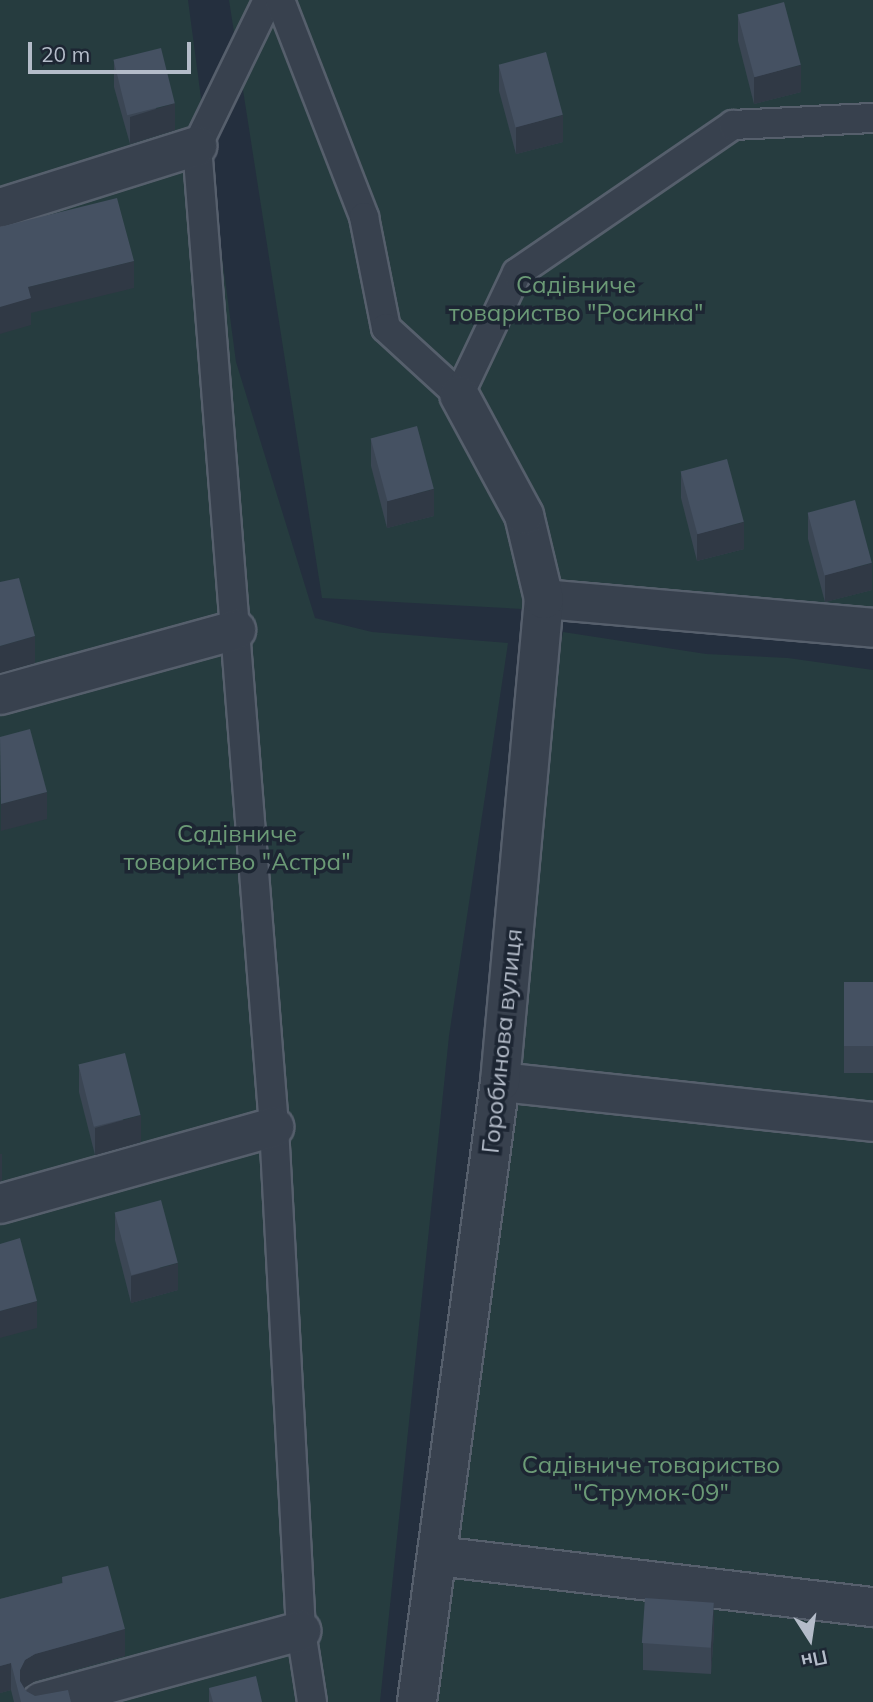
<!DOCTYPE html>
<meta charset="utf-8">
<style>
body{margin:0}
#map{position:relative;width:873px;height:1702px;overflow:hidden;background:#242f3e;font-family:Mulish,sans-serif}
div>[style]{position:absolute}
.green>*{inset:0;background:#263c3f}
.roads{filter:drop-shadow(2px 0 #565f6c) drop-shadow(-2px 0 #565f6c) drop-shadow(0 2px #565f6c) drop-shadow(0 -2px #565f6c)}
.lane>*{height:28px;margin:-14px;padding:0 14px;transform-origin:14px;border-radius:14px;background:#38414e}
.street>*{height:38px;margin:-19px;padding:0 19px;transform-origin:19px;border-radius:19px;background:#38414e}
.wall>*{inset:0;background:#3b4654;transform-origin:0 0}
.shaded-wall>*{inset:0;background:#303945;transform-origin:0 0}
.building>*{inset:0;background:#455162;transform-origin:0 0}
span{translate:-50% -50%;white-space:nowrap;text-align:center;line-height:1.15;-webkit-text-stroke:7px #1d2633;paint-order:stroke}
.park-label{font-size:24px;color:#6b9a76}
.street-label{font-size:24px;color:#b4bcc9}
.north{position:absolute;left:775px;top:1604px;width:70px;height:70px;-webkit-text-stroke:5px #1d2633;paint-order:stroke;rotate:168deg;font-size:19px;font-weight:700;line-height:28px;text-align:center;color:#b4bcc9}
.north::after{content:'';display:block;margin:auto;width:24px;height:32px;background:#b4bcc9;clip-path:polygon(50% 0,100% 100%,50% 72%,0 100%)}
.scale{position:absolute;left:28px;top:42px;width:163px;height:32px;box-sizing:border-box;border:4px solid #b4bcc9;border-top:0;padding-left:9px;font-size:21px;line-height:24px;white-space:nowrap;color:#b4bcc9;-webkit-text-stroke:5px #1d2633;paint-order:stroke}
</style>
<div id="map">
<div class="green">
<i style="clip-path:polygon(0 0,188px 0,236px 362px,315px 618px,372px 632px,508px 643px,449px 1036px,380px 1702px,0 1702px)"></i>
<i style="clip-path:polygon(229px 0,873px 0,873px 628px,322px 598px)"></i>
<i style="clip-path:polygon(563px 632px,706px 654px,788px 658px,873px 670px,873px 1702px,401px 1702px,447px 1323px)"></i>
</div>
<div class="roads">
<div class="lane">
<i style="left:268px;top:0;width:162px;rotate:115.9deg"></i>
<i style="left:197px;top:146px;width:984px;rotate:85.51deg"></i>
<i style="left:274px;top:1127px;width:505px;rotate:86.93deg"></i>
<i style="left:301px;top:1631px;width:72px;rotate:81.2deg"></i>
<i style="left:280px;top:0;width:233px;rotate:68.8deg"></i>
<i style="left:364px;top:217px;width:113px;rotate:78.8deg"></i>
<i style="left:386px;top:328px;width:99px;rotate:42.5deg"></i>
<i style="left:459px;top:395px;width:135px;rotate:-64.6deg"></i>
<i style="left:517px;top:273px;width:262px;rotate:-34.4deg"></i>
<i style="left:733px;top:125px;width:140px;rotate:-2.9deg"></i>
</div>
<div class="street">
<i style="left:0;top:208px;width:207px;rotate:-17.5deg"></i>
<i style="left:544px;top:599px;width:330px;rotate:5deg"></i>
<i style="left:0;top:695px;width:245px;rotate:-15.4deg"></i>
<i style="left:500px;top:1082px;width:375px;rotate:6.1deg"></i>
<i style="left:0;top:1204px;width:285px;rotate:-15.7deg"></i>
<i style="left:437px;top:1556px;width:439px;rotate:6.7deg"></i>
<i style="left:41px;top:1702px;width:270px;rotate:-15.3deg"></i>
<i style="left:417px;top:1702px;width:626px;rotate:-82.38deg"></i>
<i style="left:500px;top:1082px;width:485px;rotate:-84.8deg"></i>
<i style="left:544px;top:599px;width:86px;rotate:-103.4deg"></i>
<i style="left:524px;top:515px;width:136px;rotate:-118.4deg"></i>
</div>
</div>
<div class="wall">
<i style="clip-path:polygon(738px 14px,801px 92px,754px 104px,738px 41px)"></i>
<i style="clip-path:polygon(114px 60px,175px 130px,130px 144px,114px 87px)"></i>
<i style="clip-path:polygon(499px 64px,563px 142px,516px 154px,499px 91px)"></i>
<i style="clip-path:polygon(371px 439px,434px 516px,387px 528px,371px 466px)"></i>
<i style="clip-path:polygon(681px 471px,744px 549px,697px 561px,681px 498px)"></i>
<i style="clip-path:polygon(808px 512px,872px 590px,825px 602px,808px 539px)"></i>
<i style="left:844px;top:982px;width:29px;height:91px"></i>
<i style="clip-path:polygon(79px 1065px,141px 1142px,95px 1155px,79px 1092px)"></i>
<i style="clip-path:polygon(115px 1213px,178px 1290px,131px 1303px,115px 1240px)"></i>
<i style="clip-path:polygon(62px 1577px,125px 1656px,35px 1681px,24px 1688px,26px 1691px,35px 1696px,71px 1702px,14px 1702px,11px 1690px,0 1693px,0 1599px,62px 1583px)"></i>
<i style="clip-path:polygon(714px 1630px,711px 1674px,643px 1670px,643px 1643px)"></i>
<i style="clip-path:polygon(209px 1688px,262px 1702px,209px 1702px)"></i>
</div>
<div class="shaded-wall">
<i style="clip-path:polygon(801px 65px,801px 92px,754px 104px,754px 77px)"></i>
<i style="clip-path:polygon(175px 103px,175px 130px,130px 144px,130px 117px)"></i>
<i style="clip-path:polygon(563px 115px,563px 142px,516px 154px,516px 127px)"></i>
<i style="clip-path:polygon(134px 261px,134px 288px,31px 313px,31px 325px,0 334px,0 307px,28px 287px)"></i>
<i style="clip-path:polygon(434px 489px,434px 516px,387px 528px,387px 501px)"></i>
<i style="clip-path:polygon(744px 522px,744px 549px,697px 561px,697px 534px)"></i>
<i style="clip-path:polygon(872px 563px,872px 590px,825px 602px,825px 575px)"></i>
<i style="clip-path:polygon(35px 636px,35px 663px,0 673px,0 646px)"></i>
<i style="clip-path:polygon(47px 792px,47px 819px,1px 831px,1px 804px)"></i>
<i style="clip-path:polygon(141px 1115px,141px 1142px,95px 1155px,95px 1128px)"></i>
<i style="left:2px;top:1154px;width:27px;height:2px;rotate:90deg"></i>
<i style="clip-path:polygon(178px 1263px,178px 1290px,131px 1303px,131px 1276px)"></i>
<i style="clip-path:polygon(37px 1301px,37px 1328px,0 1338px,0 1311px)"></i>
<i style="clip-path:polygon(714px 1603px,714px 1630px,711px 1674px,711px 1647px)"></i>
<i style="clip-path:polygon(125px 1629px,125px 1656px,35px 1681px,25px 1687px,20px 1697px,20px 1670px,25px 1660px,35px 1654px)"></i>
<i style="clip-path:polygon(11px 1663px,11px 1690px,0 1693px,0 1666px)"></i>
</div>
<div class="building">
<i style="left:784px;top:2px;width:65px;height:48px;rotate:75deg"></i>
<i style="left:161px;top:48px;width:57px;height:49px;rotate:76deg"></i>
<i style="left:546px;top:52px;width:65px;height:49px;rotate:75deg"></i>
<i style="clip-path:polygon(117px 198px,134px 261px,28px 287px,31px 298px,0 307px,0 227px)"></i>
<i style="left:417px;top:426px;width:65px;height:48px;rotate:75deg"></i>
<i style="left:727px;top:459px;width:65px;height:48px;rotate:75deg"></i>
<i style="left:855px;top:500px;width:65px;height:49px;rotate:75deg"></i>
<i style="clip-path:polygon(19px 578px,35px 636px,0 646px,0 582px)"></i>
<i style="clip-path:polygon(30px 729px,47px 792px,1px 804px,0 737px)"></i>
<i style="left:844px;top:982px;width:29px;height:64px"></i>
<i style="left:125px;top:1053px;width:64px;height:48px;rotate:76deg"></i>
<i style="left:161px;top:1200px;width:65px;height:48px;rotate:75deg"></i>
<i style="clip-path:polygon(20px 1238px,37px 1301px,0 1311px,0 1244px)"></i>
<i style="clip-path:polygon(108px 1566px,125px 1629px,35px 1654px,25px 1660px,20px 1670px,20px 1681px,26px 1691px,35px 1696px,68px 1690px,71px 1702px,21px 1702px,11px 1663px,0 1666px,0 1599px,63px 1583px,62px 1577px)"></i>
<i style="left:645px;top:1598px;width:69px;height:45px;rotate:4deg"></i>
<i style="clip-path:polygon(256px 1676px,262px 1702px,213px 1702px,209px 1688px)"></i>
</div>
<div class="park-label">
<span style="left:576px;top:299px">Садівниче<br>товариство "Росинка"</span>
<span style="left:237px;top:848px">Садівниче<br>товариство "Астра"</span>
<span style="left:651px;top:1479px">Садівниче товариство<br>"Струмок-09"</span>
</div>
<div class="street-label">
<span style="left:502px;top:1041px;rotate:-84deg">Горобинова вулиця</span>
</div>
<div class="north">Пн</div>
<div class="scale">20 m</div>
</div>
